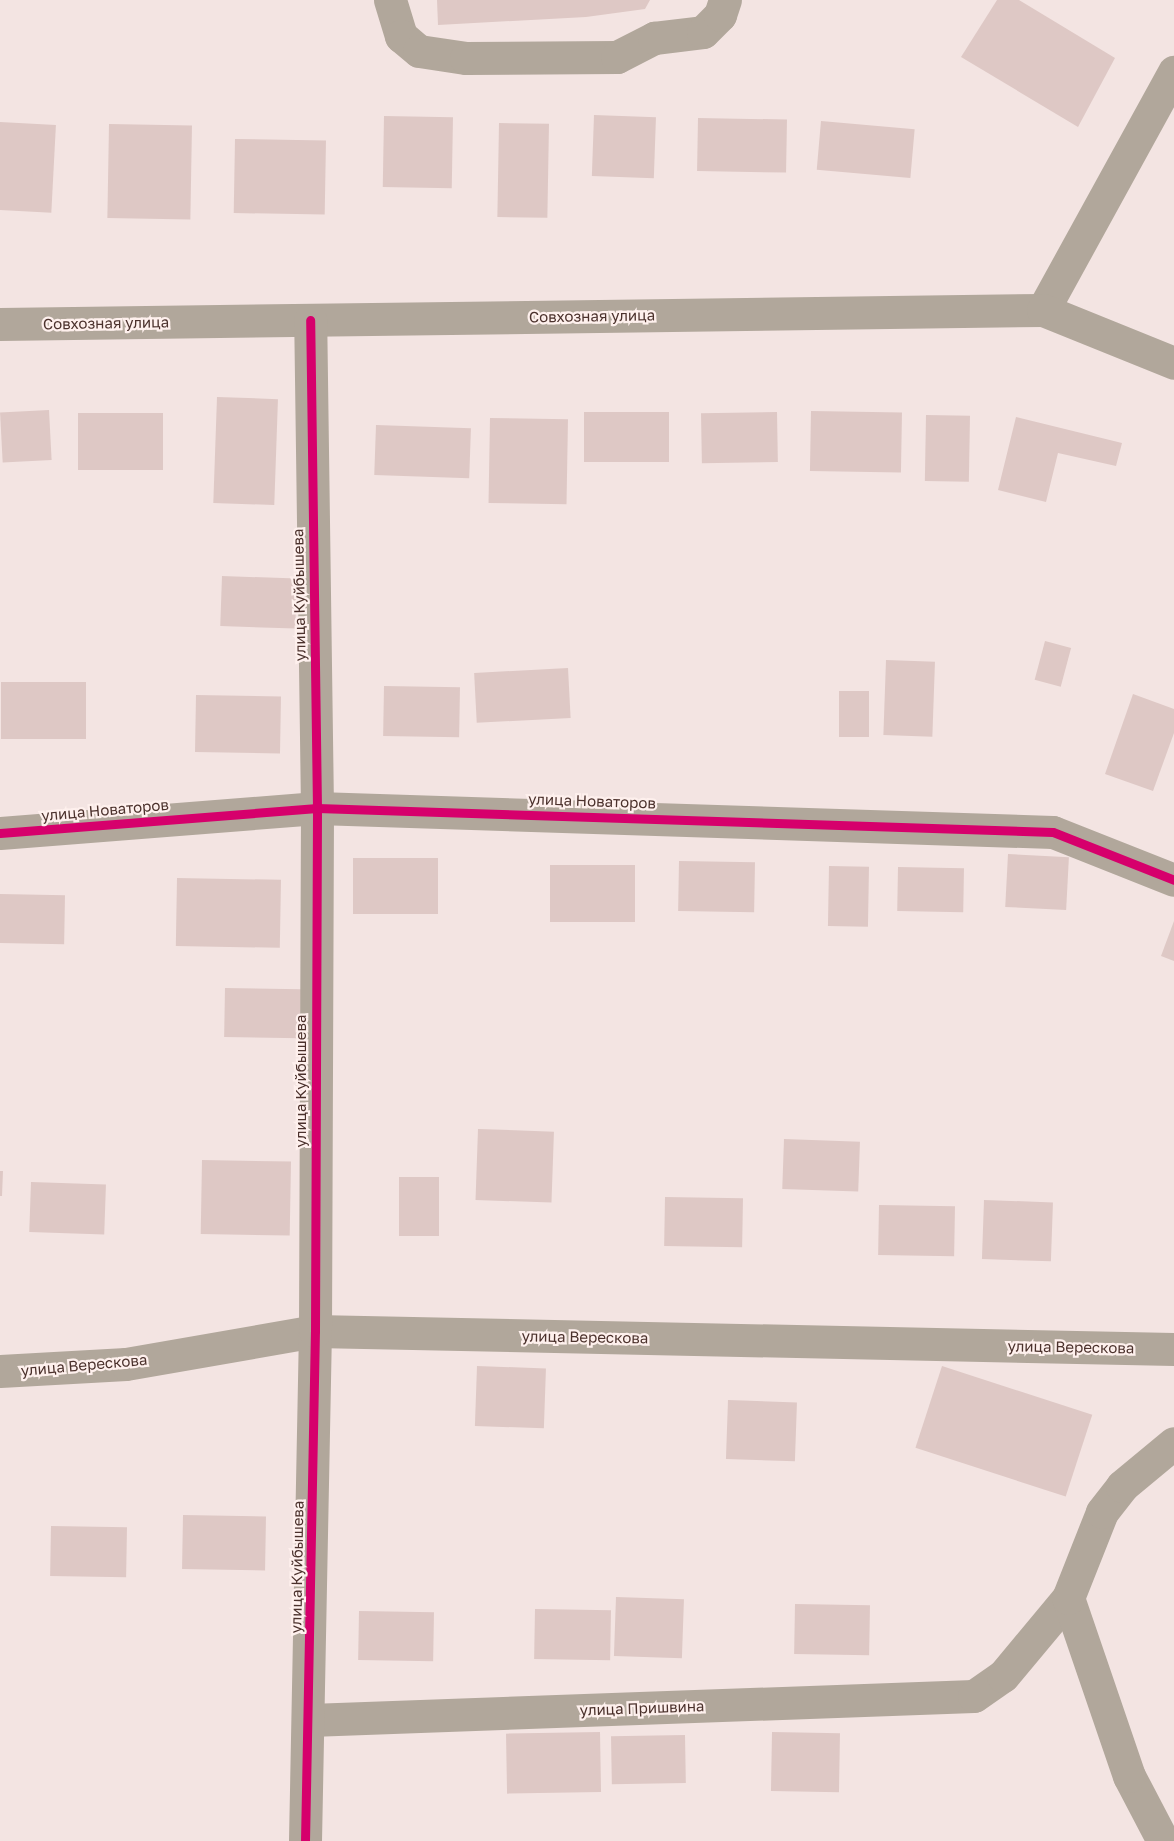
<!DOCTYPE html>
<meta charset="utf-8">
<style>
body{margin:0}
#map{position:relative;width:1174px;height:1841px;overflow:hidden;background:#f3e4e2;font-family:"Golos Text",sans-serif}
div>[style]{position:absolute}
.building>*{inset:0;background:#dec8c5;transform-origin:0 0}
.minor>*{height:33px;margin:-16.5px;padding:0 16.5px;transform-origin:16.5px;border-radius:16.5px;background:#b1a79b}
.cycleway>*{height:9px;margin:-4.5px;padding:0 4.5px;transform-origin:4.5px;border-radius:4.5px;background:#d6006c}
span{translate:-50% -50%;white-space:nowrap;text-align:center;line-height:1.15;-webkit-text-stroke:4.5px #fef0ed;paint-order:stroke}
.street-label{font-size:15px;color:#4b312c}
</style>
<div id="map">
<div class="building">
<i style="clip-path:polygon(437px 0,650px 0,645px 9px,586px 17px,438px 25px)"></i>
<i style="clip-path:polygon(997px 0,1019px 0,1115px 58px,1078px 127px,961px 57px)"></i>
<i style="left:594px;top:115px;width:62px;height:61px;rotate:2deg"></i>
<i style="left:384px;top:116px;width:69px;height:71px;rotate:1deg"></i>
<i style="left:698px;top:118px;width:89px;height:53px;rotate:1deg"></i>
<i style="left:821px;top:121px;width:94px;height:49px;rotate:5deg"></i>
<i style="left:0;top:122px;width:56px;height:88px;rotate:3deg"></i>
<i style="left:499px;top:123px;width:50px;height:94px;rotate:1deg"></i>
<i style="left:109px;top:124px;width:83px;height:94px;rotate:1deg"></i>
<i style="left:235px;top:139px;width:91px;height:74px;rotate:1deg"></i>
<i style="left:217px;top:397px;width:61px;height:106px;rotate:2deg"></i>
<i style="left:49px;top:410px;width:50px;height:49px;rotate:87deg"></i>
<i style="left:811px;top:411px;width:91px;height:60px;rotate:1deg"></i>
<i style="left:669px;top:412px;width:50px;height:85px;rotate:90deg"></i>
<i style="left:777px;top:412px;width:50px;height:76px;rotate:89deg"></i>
<i style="left:78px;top:413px;width:85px;height:57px"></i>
<i style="left:926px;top:415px;width:44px;height:66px;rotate:1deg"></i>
<i style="clip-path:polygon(1016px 417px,1122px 443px,1116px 466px,1058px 453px,1046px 502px,998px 490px)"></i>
<i style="left:490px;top:418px;width:78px;height:85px;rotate:1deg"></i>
<i style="left:376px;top:425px;width:95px;height:50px;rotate:2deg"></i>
<i style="left:222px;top:576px;width:75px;height:50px;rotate:2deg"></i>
<i style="left:1045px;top:641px;width:27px;height:40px;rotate:15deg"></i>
<i style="left:886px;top:660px;width:49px;height:75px;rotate:2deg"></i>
<i style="left:568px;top:668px;width:50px;height:94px;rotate:87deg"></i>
<i style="left:1px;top:682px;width:85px;height:57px"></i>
<i style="left:384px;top:686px;width:76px;height:50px;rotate:1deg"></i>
<i style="left:839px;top:691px;width:30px;height:46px"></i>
<i style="clip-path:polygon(1133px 694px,1174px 709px,1174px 733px,1153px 791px,1105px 774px)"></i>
<i style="left:196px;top:695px;width:85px;height:57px;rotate:1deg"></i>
<i style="left:1008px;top:854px;width:61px;height:53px;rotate:3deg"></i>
<i style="left:353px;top:858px;width:85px;height:56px"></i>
<i style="left:679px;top:861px;width:76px;height:50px;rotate:1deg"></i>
<i style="left:550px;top:865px;width:85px;height:57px"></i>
<i style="left:829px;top:866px;width:40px;height:60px;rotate:1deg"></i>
<i style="left:898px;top:867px;width:66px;height:44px;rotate:1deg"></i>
<i style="left:177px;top:878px;width:104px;height:68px;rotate:1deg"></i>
<i style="left:0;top:894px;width:65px;height:49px;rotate:1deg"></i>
<i style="clip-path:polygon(1174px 921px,1174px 961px,1161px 956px)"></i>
<i style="left:225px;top:988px;width:76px;height:49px;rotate:1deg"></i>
<i style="left:478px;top:1129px;width:76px;height:71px;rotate:2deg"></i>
<i style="left:784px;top:1139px;width:76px;height:50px;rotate:2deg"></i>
<i style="left:202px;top:1160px;width:89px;height:74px;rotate:1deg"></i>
<i style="clip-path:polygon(0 1171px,3px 1171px,2px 1196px,0 1196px)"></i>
<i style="left:399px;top:1177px;width:40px;height:59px"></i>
<i style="left:31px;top:1182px;width:75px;height:50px;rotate:2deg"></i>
<i style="left:665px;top:1197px;width:78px;height:49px;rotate:1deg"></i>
<i style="left:984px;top:1200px;width:69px;height:59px;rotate:2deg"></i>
<i style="left:879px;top:1205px;width:76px;height:50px;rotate:1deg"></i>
<i style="left:477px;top:1366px;width:69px;height:60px;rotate:2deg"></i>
<i style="left:942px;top:1366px;width:158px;height:86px;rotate:18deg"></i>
<i style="left:728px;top:1400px;width:69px;height:59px;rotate:2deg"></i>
<i style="left:183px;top:1515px;width:83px;height:54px;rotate:1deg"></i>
<i style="left:51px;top:1526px;width:76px;height:50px;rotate:1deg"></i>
<i style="left:616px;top:1597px;width:68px;height:59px;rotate:2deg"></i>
<i style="left:795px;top:1604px;width:75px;height:50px;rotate:1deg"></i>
<i style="left:535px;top:1609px;width:76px;height:50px;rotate:1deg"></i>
<i style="left:359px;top:1611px;width:75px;height:49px;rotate:1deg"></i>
<i style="left:600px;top:1732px;width:60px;height:94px;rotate:89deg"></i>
<i style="left:772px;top:1732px;width:68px;height:59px;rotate:1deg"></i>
<i style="left:685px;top:1735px;width:48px;height:74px;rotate:89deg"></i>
</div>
<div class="minor">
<i style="left:390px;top:0;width:38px;rotate:73deg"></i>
<i style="left:401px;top:36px;width:23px;rotate:40deg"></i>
<i style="left:419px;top:51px;width:48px;rotate:8.5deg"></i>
<i style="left:466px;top:58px;width:151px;rotate:-0.4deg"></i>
<i style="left:617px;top:57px;width:42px;rotate:-27.2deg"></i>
<i style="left:654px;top:38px;width:49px;rotate:-7deg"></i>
<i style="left:703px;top:32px;width:24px;rotate:-45deg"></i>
<i style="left:720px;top:15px;width:16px;rotate:-72deg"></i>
<i style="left:1043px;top:310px;width:272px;rotate:-61.2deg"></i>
<i style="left:0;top:324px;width:1043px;rotate:-0.77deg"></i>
<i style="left:1043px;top:310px;width:141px;rotate:22deg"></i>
<i style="left:0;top:833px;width:318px;rotate:-4.5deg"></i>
<i style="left:317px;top:808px;width:736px;rotate:1.87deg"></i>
<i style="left:1053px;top:832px;width:130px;rotate:21.6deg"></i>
<i style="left:0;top:1371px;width:126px;rotate:-3.2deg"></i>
<i style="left:126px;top:1364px;width:192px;rotate:-9.9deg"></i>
<i style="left:315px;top:1331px;width:859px;rotate:1.2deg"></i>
<i style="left:310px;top:1720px;width:664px;rotate:-2.07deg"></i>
<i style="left:974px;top:1696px;width:35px;rotate:-35deg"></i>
<i style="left:1003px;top:1676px;width:102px;rotate:-50.2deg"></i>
<i style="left:305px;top:1841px;width:510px;rotate:-88.88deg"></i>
<i style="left:315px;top:1331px;width:523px;rotate:-89.78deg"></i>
<i style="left:317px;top:808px;width:488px;rotate:-90.8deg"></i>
<i style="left:1163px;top:1841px;width:73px;rotate:-117.6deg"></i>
<i style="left:1129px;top:1776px;width:188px;rotate:-108.9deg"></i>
<i style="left:1068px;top:1598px;width:92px;rotate:-68.4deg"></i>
<i style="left:1102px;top:1512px;width:33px;rotate:-52deg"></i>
<i style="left:1122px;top:1486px;width:67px;rotate:-39.6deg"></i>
</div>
<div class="cycleway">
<i style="left:0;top:833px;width:318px;rotate:-4.5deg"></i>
<i style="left:317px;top:808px;width:736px;rotate:1.87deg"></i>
<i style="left:1053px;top:832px;width:130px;rotate:21.6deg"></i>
<i style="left:305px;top:1841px;width:510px;rotate:-88.88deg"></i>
<i style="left:315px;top:1331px;width:523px;rotate:-89.78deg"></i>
<i style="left:317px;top:808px;width:488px;rotate:-90.8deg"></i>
</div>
<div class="street-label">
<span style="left:592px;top:316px;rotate:-1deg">Совхозная улица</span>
<span style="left:106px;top:323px;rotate:-1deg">Совхозная улица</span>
<span style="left:299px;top:595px;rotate:-91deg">улица Куйбышева</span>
<span style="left:592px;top:801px;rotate:2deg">улица Новаторов</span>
<span style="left:105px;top:810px;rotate:-5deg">улица Новаторов</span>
<span style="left:301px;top:1081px;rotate:-90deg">улица Куйбышева</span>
<span style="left:585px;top:1337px;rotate:1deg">улица Верескова</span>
<span style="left:1071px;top:1347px;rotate:1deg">улица Верескова</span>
<span style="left:84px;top:1365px;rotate:-5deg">улица Верескова</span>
<span style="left:297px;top:1567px;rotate:-89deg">улица Куйбышева</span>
<span style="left:642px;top:1708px;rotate:-2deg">улица Пришвина</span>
</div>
</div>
